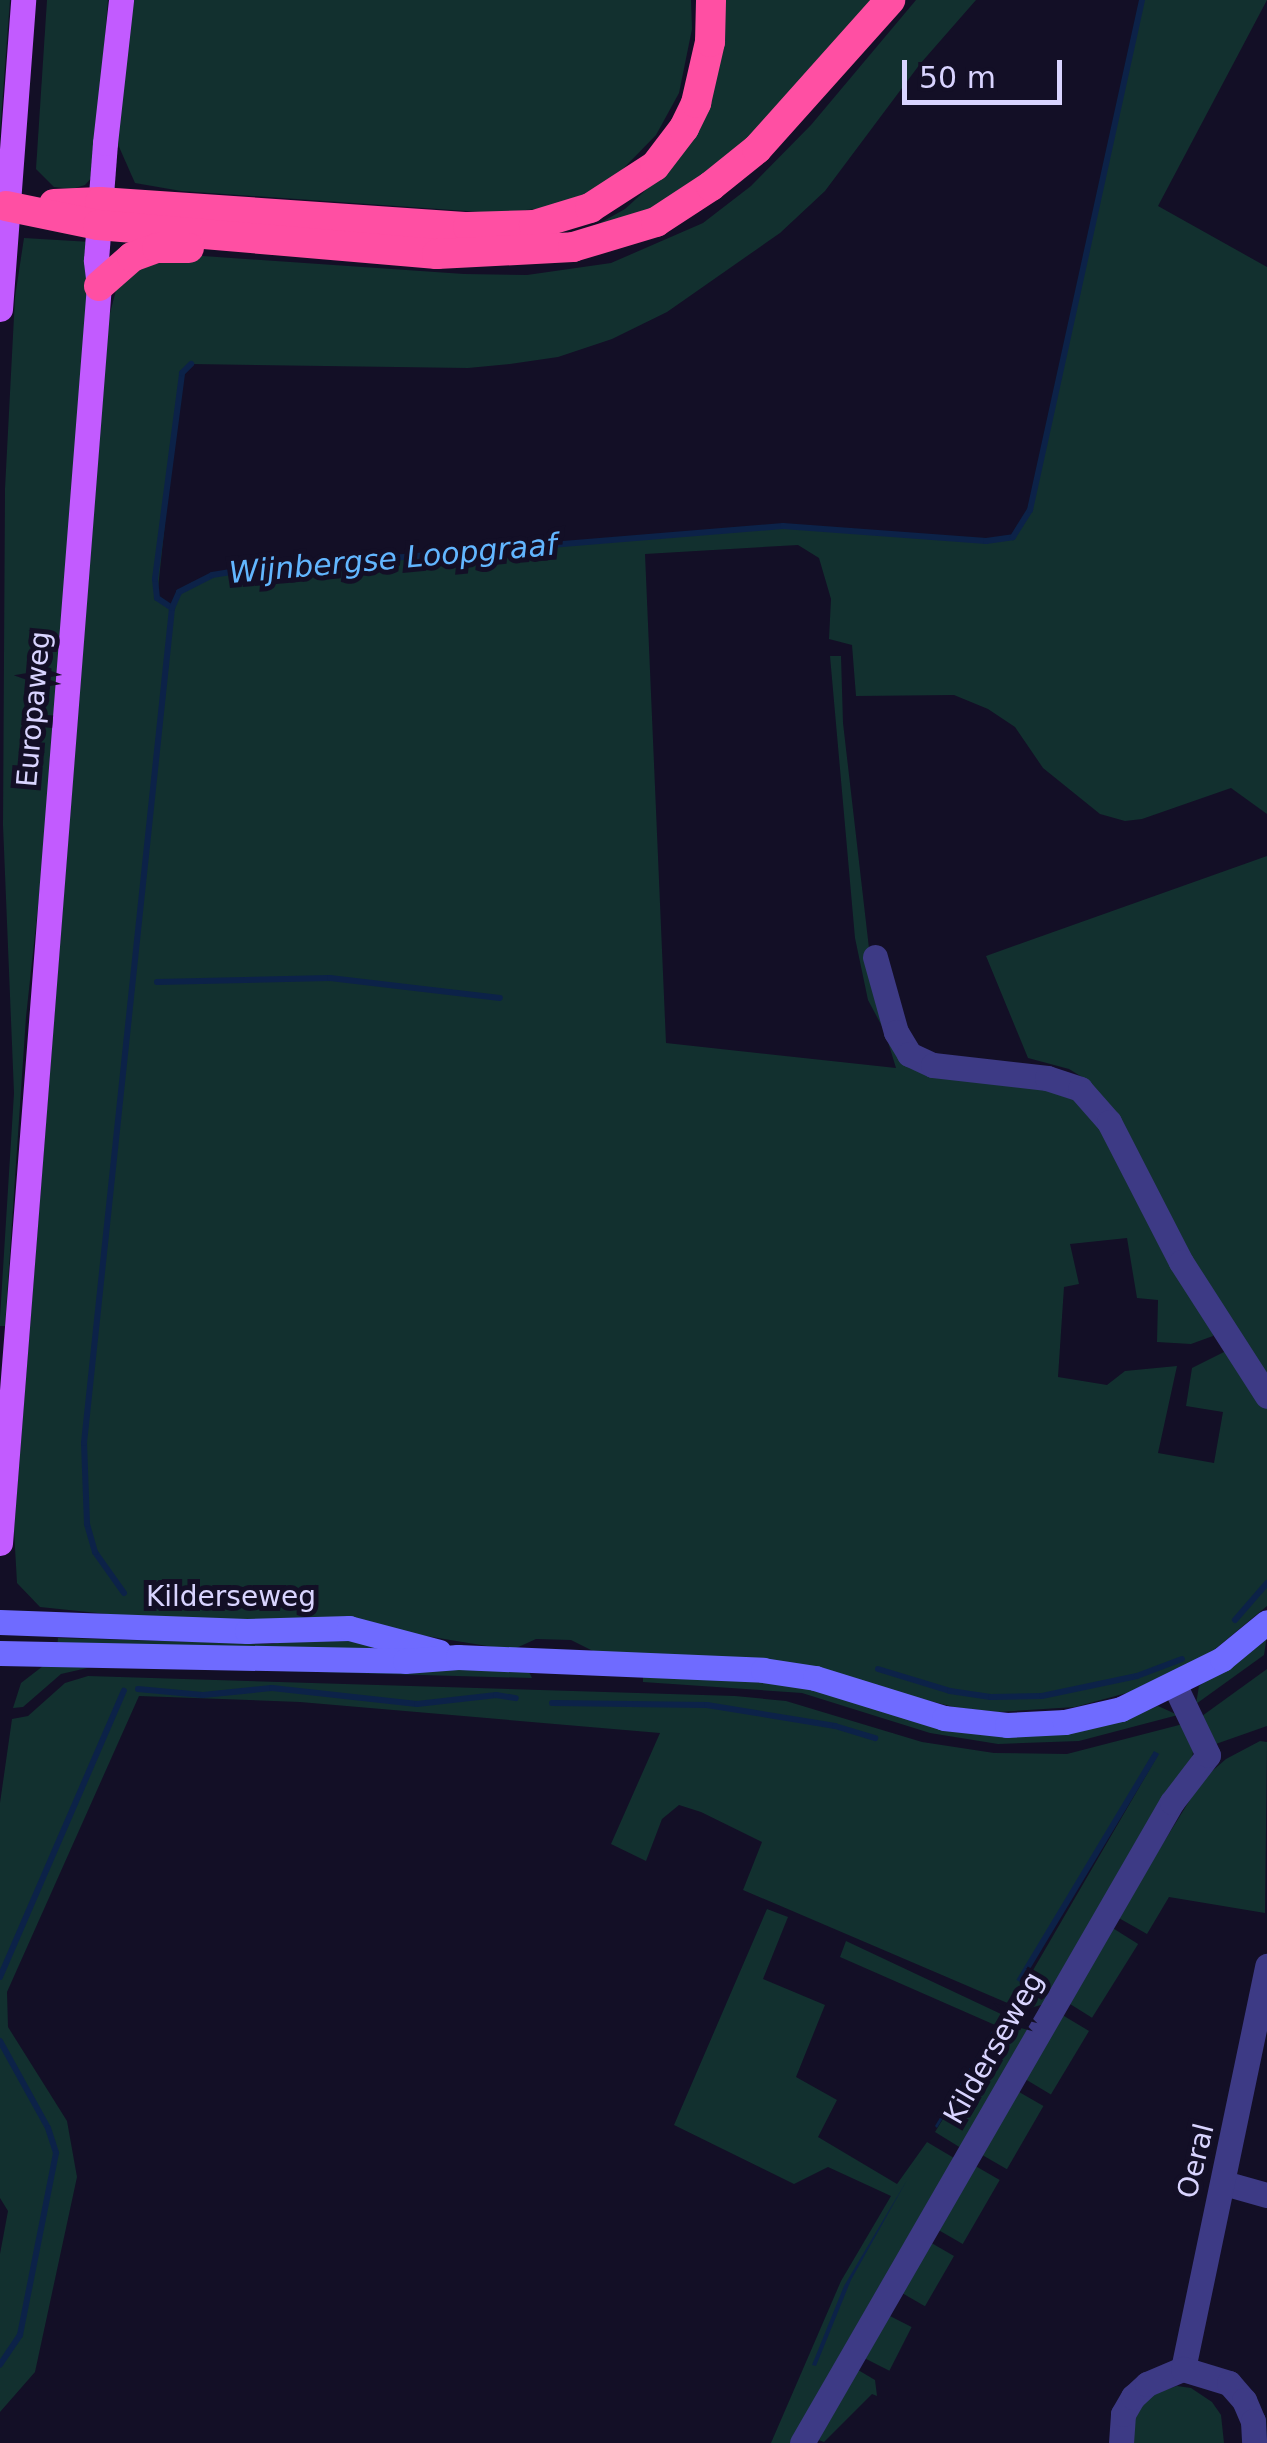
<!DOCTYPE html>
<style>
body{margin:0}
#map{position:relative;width:1267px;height:2443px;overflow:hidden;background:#130f26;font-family:"DejaVu Sans",sans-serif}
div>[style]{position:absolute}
.green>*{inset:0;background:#12302f;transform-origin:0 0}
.water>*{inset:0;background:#0c2248;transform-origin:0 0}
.stream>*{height:6px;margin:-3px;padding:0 3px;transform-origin:3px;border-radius:3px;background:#0c2248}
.street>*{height:25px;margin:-12.5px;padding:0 12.5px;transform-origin:12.5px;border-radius:12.5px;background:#3d3a85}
.secondary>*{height:25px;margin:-12.5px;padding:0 12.5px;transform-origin:12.5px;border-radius:12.5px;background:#6f6bff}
.primary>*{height:25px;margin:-12.5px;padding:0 12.5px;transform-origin:12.5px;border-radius:12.5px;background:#c25bff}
.highway>*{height:30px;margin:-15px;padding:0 15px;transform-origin:15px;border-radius:15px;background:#ff4fa3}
span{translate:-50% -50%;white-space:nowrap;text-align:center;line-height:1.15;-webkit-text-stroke:10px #130f26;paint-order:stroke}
.street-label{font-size:28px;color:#d9d4ff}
.water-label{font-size:30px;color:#62b6ff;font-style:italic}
.scale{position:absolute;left:902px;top:60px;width:160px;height:45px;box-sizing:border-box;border:5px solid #d9d4ff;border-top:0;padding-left:12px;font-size:30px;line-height:35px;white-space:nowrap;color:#d9d4ff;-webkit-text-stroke:8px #130f26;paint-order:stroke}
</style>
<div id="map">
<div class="green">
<i style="clip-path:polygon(0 0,10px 0,0 133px)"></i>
<i style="clip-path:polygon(47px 0,108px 0,94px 175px,85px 185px,72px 189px,54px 187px,36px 169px)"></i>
<i style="clip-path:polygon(131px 0,691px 0,692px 29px,679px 93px,656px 135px,622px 170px,593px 191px,546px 208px,495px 213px,181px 191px,135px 183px,116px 140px)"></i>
<i style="clip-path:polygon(722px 0,880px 0,779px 115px,658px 211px,575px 237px,625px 209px,660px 177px)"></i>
<i style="clip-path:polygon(916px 0,976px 0,920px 64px,825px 191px,780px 233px,667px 312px,612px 339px,558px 357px,510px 364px,468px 368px,191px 364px,181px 373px,157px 598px,172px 607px,179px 592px,192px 582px,245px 570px,783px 526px,986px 541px,1013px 537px,1030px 510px,1142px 0,1267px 0,1158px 206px,1267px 267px,1267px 814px,1231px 788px,1142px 819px,1125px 821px,1100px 814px,1043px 768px,1015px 727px,988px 709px,954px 695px,856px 696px,852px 645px,829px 639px,831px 599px,819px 558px,798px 545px,645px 554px,666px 1043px,896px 1068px,885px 1032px,868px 1000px,855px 938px,830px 656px,841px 656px,843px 723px,873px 983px,902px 1048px,1080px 1093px,1212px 1327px,1213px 1336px,1191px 1344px,1157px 1342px,1158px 1300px,1137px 1298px,1127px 1238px,1070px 1244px,1079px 1284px,1064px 1287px,1058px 1377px,1107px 1385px,1125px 1371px,1177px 1366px,1158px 1453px,1214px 1463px,1223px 1412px,1186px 1406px,1192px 1368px,1226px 1351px,1267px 1407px,1267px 1606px,1202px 1660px,1134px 1691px,1075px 1707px,998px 1712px,954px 1707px,756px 1658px,595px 1652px,571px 1640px,536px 1639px,514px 1649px,499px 1648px,347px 1623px,126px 1616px,40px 1607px,17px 1583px,14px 1530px,109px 317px,116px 290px,133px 270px,189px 255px,464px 274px,527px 275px,611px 263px,703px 223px,751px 186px,811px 125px)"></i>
<i style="clip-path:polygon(24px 238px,91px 242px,44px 851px,26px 1017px,5px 1326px,0 1326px,0 1317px,14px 1093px,3px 825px,5px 489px,15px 297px)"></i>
<i style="clip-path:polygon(1267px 856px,1267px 1387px,1082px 1077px,1069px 1069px,1028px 1058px,986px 956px)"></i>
<i style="clip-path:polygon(313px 1636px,408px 1648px,57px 1648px,58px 1638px,272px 1644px)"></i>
<i style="clip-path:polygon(1267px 1636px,1264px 1655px,1196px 1704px,1199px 1686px)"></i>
<i style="clip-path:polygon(159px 1663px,483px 1668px,528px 1670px,532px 1678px,96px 1666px,61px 1674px,23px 1707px,13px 1708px,21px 1683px,43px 1666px)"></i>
<i style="clip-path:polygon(1267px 1669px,1267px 1726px,1213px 1745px,1202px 1716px)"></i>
<i style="clip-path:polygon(643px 1673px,720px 1676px,808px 1687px,904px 1717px,1128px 1718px,1158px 1706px,1178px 1715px,1079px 1741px,998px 1744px,930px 1733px,802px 1693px,643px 1682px)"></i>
<i style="clip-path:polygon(evenodd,88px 1676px,735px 1696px,786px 1701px,922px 1742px,994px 1753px,1067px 1754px,1183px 1724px,1193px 1751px,1192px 1761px,1044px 2004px,1024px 2010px,743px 1890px,762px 1842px,701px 1812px,679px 1805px,662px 1819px,646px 1861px,611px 1844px,660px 1733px,300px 1702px,139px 1696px,7px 1992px,8px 2027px,67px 2121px,77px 2177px,35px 2372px,0 2412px,0 2254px,8px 2211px,0 2198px,0 1803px,12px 1719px,28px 1716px,65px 1683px,88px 1676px,1154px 1752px,1158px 1755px,1025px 1984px,1020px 1980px,1154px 1752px)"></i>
<i style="clip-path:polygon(1260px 1741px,1267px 1742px,1265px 1913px,1169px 1897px,1147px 1934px,1117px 1917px,1203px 1779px,1226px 1759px)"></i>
<i style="clip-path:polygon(767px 1909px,788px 1917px,763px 1979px,825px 2005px,796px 2077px,837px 2100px,818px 2137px,897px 2184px,927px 2142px,954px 2158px,790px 2443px,771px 2443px,841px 2281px,891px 2196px,828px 2167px,794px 2184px,674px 2125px)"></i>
<i style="left:1111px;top:1927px;width:32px;height:87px;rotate:32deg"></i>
<i style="clip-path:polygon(846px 1941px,1031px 2028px,961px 2148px,935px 2132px,1005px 2018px,1000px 2016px,995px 2025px,840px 1957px)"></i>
<i style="left:1059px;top:2013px;width:35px;height:74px;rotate:31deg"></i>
<i style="left:1014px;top:2089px;width:34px;height:73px;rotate:30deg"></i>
<i style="left:972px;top:2164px;width:32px;height:74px;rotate:30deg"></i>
<i style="left:928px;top:2241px;width:30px;height:58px;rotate:30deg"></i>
<i style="left:884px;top:2313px;width:31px;height:49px;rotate:27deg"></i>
<i style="clip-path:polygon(853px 2367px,875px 2380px,877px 2396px,872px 2394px,824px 2442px,813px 2438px)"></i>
<i style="clip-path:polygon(1177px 2386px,1191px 2388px,1212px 2402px,1221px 2415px,1224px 2443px,1130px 2443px,1131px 2421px,1149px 2395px)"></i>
</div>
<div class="water">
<i style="left:1154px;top:1751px;width:6px;height:267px;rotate:31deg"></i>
<i style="clip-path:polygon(1001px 2016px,1005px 2018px,937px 2128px,935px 2126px)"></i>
<i style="clip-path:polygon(907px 2180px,851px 2280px,816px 2366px,812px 2365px,844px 2286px)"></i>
</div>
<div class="stream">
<i style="left:172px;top:608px;width:18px;rotate:-146deg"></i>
<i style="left:157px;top:598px;width:19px;rotate:-96deg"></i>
<i style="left:155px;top:579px;width:208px;rotate:-82.5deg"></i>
<i style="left:182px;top:373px;width:13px;rotate:-45deg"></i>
<i style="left:157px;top:982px;width:173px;rotate:-1.3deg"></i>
<i style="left:330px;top:978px;width:171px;rotate:6.7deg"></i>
<i style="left:124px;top:1593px;width:50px;rotate:-125.3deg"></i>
<i style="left:95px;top:1552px;width:29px;rotate:-106deg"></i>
<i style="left:87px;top:1524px;width:81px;rotate:-92.1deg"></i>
<i style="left:84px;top:1443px;width:840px;rotate:-83.98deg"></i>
<i style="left:172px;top:608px;width:17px;rotate:-66deg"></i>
<i style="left:179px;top:592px;width:37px;rotate:-27deg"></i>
<i style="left:212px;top:575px;width:33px;rotate:-9deg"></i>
<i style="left:245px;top:570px;width:540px;rotate:-4.68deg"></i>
<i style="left:783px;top:526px;width:204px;rotate:4.2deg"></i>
<i style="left:986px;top:541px;width:27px;rotate:-8deg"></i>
<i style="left:1013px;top:537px;width:32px;rotate:-58deg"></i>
<i style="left:1030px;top:510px;width:522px;rotate:-77.61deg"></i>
<i style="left:1235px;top:1620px;width:49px;rotate:-49.1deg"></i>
<i style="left:878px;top:1669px;width:75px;rotate:17deg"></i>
<i style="left:950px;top:1691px;width:41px;rotate:8.3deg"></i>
<i style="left:991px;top:1697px;width:51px;rotate:-1.1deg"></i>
<i style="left:1042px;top:1696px;width:97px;rotate:-11.9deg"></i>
<i style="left:1137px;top:1676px;width:48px;rotate:-20.7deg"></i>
<i style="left:138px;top:1689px;width:65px;rotate:5.3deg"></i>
<i style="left:203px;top:1695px;width:69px;rotate:-5.8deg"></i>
<i style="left:272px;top:1688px;width:146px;rotate:6.3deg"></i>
<i style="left:417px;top:1704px;width:80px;rotate:-6.5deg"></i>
<i style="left:496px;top:1695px;width:20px;rotate:9deg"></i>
<i style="left:552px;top:1703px;width:155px;rotate:0.7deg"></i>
<i style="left:707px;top:1705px;width:130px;rotate:9.3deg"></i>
<i style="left:835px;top:1726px;width:42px;rotate:16.7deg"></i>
<i style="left:0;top:1977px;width:312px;rotate:-66.6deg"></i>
<i style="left:0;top:2041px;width:99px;rotate:61.1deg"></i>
<i style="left:48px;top:2128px;width:26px;rotate:72deg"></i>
<i style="left:56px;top:2153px;width:186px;rotate:101.2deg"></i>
<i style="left:20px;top:2335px;width:36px;rotate:124deg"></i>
</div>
<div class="street">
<i style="left:875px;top:957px;width:78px;rotate:74.4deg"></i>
<i style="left:896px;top:1032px;width:26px;rotate:59deg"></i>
<i style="left:909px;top:1054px;width:26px;rotate:25deg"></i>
<i style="left:933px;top:1065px;width:115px;rotate:6.5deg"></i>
<i style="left:1047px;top:1078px;width:35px;rotate:18deg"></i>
<i style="left:1080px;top:1089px;width:44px;rotate:48.7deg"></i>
<i style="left:1109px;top:1122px;width:157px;rotate:62.8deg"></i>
<i style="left:1181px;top:1262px;width:159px;rotate:57.3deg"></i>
<i style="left:1224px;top:2183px;width:45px;rotate:15.6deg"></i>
<i style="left:1183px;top:2369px;width:412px;rotate:-78.2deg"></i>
<i style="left:802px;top:2443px;width:740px;rotate:-60.01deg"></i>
<i style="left:1172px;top:1802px;width:59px;rotate:-52.5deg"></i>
<i style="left:1208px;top:1755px;width:76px;rotate:-115.6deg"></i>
<i style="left:1121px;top:2443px;width:29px;rotate:-86deg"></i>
<i style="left:1123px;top:2414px;width:20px;rotate:-60deg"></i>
<i style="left:1133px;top:2397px;width:19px;rotate:-43deg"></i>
<i style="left:1147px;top:2384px;width:39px;rotate:-23deg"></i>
<i style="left:1183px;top:2369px;width:48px;rotate:16.9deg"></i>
<i style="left:1229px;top:2383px;width:23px;rotate:49deg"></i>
<i style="left:1244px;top:2400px;width:23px;rotate:67deg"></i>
<i style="left:1253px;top:2421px;width:22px;rotate:87deg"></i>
</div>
<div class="secondary">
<i style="left:0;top:1622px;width:247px;rotate:2.1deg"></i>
<i style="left:247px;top:1631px;width:102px;rotate:-1.7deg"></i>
<i style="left:349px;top:1628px;width:93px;rotate:14.9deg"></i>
<i style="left:0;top:1653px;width:405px;rotate:1.1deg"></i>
<i style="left:405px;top:1661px;width:53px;rotate:-4.3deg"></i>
<i style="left:458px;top:1657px;width:305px;rotate:2.4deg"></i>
<i style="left:763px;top:1670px;width:53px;rotate:8.7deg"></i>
<i style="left:815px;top:1678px;width:135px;rotate:17.2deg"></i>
<i style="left:944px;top:1718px;width:63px;rotate:6.3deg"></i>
<i style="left:1007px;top:1725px;width:58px;rotate:-3deg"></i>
<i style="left:1065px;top:1722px;width:57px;rotate:-13.1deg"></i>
<i style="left:1121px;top:1709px;width:113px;rotate:-26.3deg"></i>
<i style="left:1222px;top:1659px;width:58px;rotate:-39.4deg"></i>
</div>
<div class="primary">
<i style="left:0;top:309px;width:310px;rotate:-85.7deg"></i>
<i style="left:0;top:1543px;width:1261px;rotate:-85.5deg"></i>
<i style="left:99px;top:286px;width:26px;rotate:-97deg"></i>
<i style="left:96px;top:260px;width:117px;rotate:-85.6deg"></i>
<i style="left:105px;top:143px;width:144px;rotate:-83.6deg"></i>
</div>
<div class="highway">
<i style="left:54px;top:204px;width:46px;rotate:-2.5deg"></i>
<i style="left:100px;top:202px;width:369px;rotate:3.9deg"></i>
<i style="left:468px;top:227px;width:66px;rotate:-1.7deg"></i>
<i style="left:534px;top:225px;width:59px;rotate:-16.9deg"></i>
<i style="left:590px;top:208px;width:77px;rotate:-32.9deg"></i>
<i style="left:655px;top:166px;width:48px;rotate:-52.7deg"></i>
<i style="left:684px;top:128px;width:28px;rotate:-64deg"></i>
<i style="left:696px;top:103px;width:63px;rotate:-77.1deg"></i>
<i style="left:710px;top:42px;width:42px;rotate:-88.6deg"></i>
<i style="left:6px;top:206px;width:94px;rotate:11.7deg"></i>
<i style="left:98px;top:225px;width:340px;rotate:4.9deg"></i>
<i style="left:437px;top:254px;width:136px;rotate:-2.9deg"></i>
<i style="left:573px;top:247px;width:87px;rotate:-16.8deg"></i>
<i style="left:656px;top:222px;width:66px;rotate:-33.2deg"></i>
<i style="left:711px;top:186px;width:59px;rotate:-38.8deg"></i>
<i style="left:757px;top:149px;width:200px;rotate:-48.2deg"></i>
<i style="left:99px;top:286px;width:44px;rotate:-41.3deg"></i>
<i style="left:132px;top:257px;width:27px;rotate:-20deg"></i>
<i style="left:157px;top:248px;width:32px"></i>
</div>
<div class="street-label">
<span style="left:34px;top:709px;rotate:-85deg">Europaweg</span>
<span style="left:231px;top:1597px">Kilderseweg</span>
<span style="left:994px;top:2048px;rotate:-60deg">Kilderseweg</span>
<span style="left:1196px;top:2161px;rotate:-76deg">Oeral</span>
</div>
<div class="water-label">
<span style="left:393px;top:559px;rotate:-5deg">Wijnbergse Loopgraaf</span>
</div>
<div class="scale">50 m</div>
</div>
